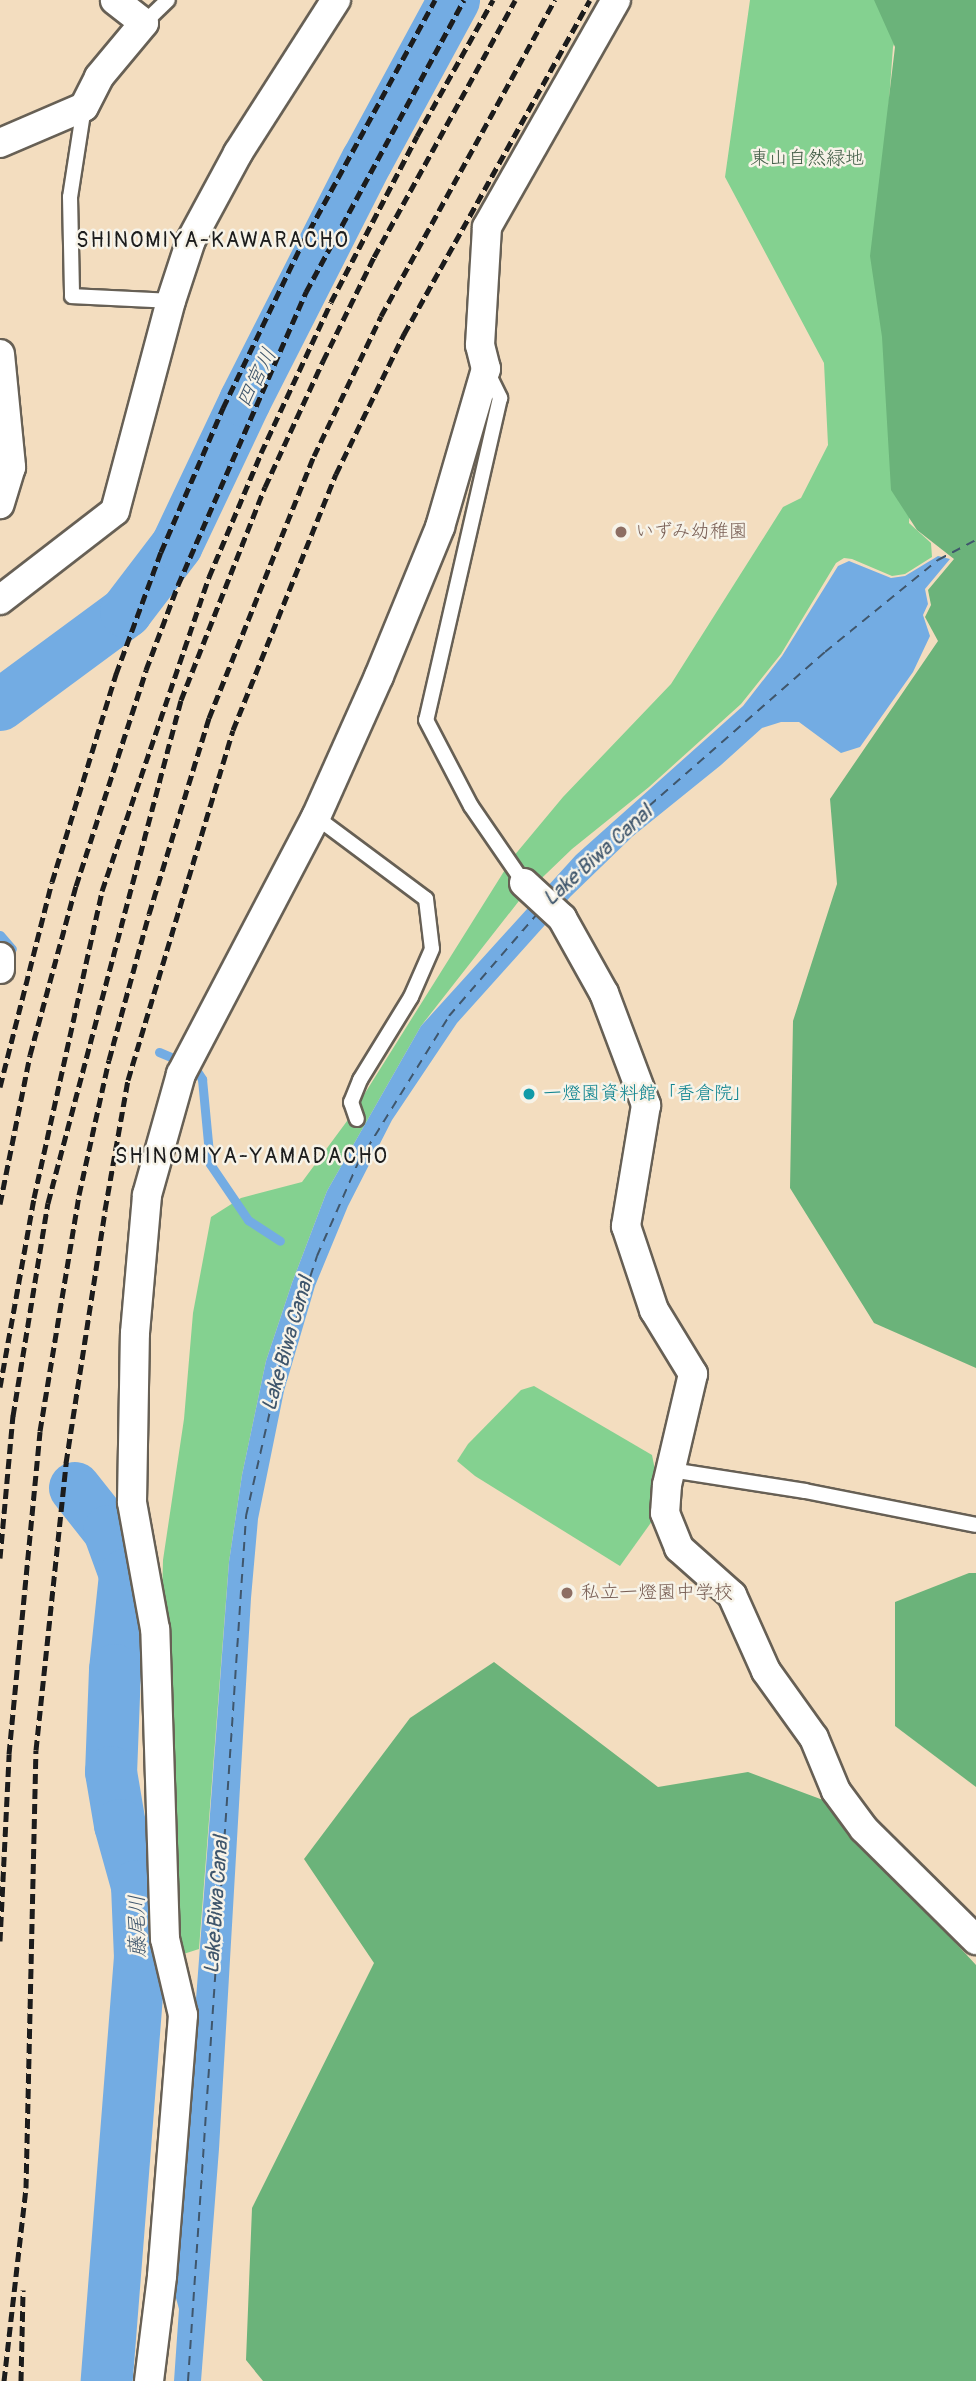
<!DOCTYPE html>
<meta charset="utf-8">
<style>
body{margin:0}
#map{position:relative;width:976px;height:2381px;overflow:hidden;background:#f3ddbf;font-family:Pangolin,"Klee One",sans-serif}
div>[style]{position:absolute}
.green>*{inset:0;background:#84d190}
.forest>*{inset:0;background:#6bb37a}
.water>*{inset:0;background:#73ace3}
.stream>*{height:9px;margin:-4.5px;padding:0 4.5px;transform-origin:4.5px;border-radius:4.5px;background:#73ace3}
.river>*{height:52px;margin:-26px;padding:0 26px;transform-origin:26px;border-radius:26px;background:#73ace3}
.ferry>*{height:2px;margin-top:-1px;transform-origin:0;background:repeating-linear-gradient(90deg,#3f566c 0 9px,transparent 0 16px)}
.roads{filter:drop-shadow(2px 0 #676055) drop-shadow(-2px 0 #676055) drop-shadow(0 2px #676055) drop-shadow(0 -2px #676055)}
.service>*{height:14px;margin:-7px;padding:0 7px;transform-origin:7px;border-radius:7px;background:#fff}
.minor>*{height:28px;margin:-14px;padding:0 14px;transform-origin:14px;border-radius:14px;background:#fff}
.rail>*{height:5px;margin-top:-2.5px;transform-origin:0;background:repeating-linear-gradient(90deg,#1c1c1c 0 10px,transparent 0 15px)}
.dots>*{width:19px;height:19px;translate:-50% -50%;box-sizing:border-box;border:4px solid #f7f3e8;border-radius:50%}
span{translate:-50% -50%;white-space:nowrap;text-align:center;line-height:1.15;-webkit-text-stroke:5px #f7f3e8;paint-order:stroke}
.park-label{font-size:19px;color:#405b45}
.education-label{font-size:19px;color:#785e54}
.left{translate:0 -50%;text-align:left}
.culture-label{font-size:19px;color:#0d838f}
.neighbourhood-label{font-size:21px;color:#1c1c1c;letter-spacing:2px}
.water-label{font-size:21px;color:#3f566c;font-style:italic}
</style>
<div id="map">
<div class="green">
<i style="clip-path:polygon(750px 0,909px 0,893px 47px,879px 236px,915px 425px,909px 523px,931px 543px,932px 557px,905px 574px,892px 576px,852px 559px,844px 558px,836px 563px,781px 654px,741px 704px,649px 787px,572px 849px,522px 897px,421px 1026px,327px 1191px,292px 1283px,266px 1361px,242px 1475px,229px 1562px,199px 1949px,171px 1958px,158px 1736px,163px 1560px,184px 1419px,193px 1313px,211px 1217px,241px 1198px,302px 1182px,350px 1117px,513px 857px,563px 797px,671px 684px,783px 507px,801px 498px,828px 445px,824px 363px,725px 177px)"></i>
<i style="clip-path:polygon(534px 1386px,652px 1455px,656px 1475px,655px 1517px,620px 1566px,475px 1476px,457px 1461px,468px 1444px,521px 1390px)"></i>
</div>
<div class="forest">
<i style="clip-path:polygon(874px 0,976px 0,976px 1368px,874px 1323px,790px 1188px,793px 1021px,837px 884px,830px 799px,938px 641px,925px 617px,931px 605px,928px 590px,954px 559px,917px 530px,891px 490px,882px 337px,870px 256px,895px 47px)"></i>
<i style="clip-path:polygon(969px 1573px,976px 1573px,976px 1787px,895px 1726px,895px 1602px)"></i>
<i style="clip-path:polygon(494px 1662px,658px 1787px,748px 1772px,823px 1800px,976px 1965px,976px 2381px,263px 2381px,246px 2360px,252px 2208px,374px 1963px,304px 1859px,410px 1718px)"></i>
</div>
<div class="water">
<i style="clip-path:polygon(938px 556px,950px 559px,925px 589px,928px 604px,923px 615px,930px 636px,913px 672px,860px 747px,841px 753px,799px 722px,781px 722px,762px 728px,721px 765px,633px 836px,571px 896px,457px 1023px,392px 1120px,348px 1206px,315px 1286px,284px 1391px,258px 1519px,251px 1598px,219px 2149px,201px 2381px,174px 2381px,179px 2309px,174px 2291px,229px 1562px,242px 1475px,266px 1361px,292px 1283px,327px 1191px,421px 1026px,576px 855px,743px 706px,782px 656px,838px 566px,849px 561px,891px 578px,905px 576px)"></i>
</div>
<div class="stream">
<i style="left:0;top:935px;width:18px;rotate:49deg"></i>
<i style="left:159px;top:1052px;width:21px;rotate:23deg"></i>
<i style="left:193px;top:1065px;width:17px;rotate:57deg"></i>
<i style="left:202px;top:1079px;width:85px;rotate:84.6deg"></i>
<i style="left:210px;top:1164px;width:68px;rotate:55.8deg"></i>
<i style="left:248px;top:1220px;width:38px;rotate:33deg"></i>
</div>
<div class="river">
<i style="left:0;top:705px;width:157px;rotate:-36.4deg"></i>
<i style="left:126px;top:612px;width:84px;rotate:-52.7deg"></i>
<i style="left:177px;top:545px;width:159px;rotate:-64.7deg"></i>
<i style="left:245px;top:401px;width:269px;rotate:-63.1deg"></i>
<i style="left:367px;top:161px;width:183px;rotate:-61.6deg"></i>
<i style="left:75px;top:1488px;width:55px;rotate:51.7deg"></i>
<i style="left:109px;top:1531px;width:47px;rotate:70deg"></i>
<i style="left:125px;top:1575px;width:96px;rotate:96deg"></i>
<i style="left:115px;top:1670px;width:102px;rotate:92.2deg"></i>
<i style="left:111px;top:1772px;width:54px;rotate:80.4deg"></i>
<i style="left:120px;top:1825px;width:63px;rotate:74.4deg"></i>
<i style="left:137px;top:1886px;width:71px;rotate:87.6deg"></i>
<i style="left:140px;top:1957px;width:425px;rotate:94.5deg"></i>
</div>
<div class="ferry">
<i style="left:555px;top:895px;width:66px;rotate:-45.6deg"></i>
<i style="left:601px;top:848px;width:298px;rotate:-41.2deg"></i>
<i style="left:825px;top:652px;width:146px;rotate:-39.2deg"></i>
<i style="left:938px;top:560px;width:43px;rotate:-27.8deg"></i>
<i style="left:188px;top:2381px;width:867px;rotate:-86.16deg"></i>
<i style="left:246px;top:1516px;width:152px;rotate:-77.1deg"></i>
<i style="left:280px;top:1368px;width:118px;rotate:-71.7deg"></i>
<i style="left:317px;top:1256px;width:102px;rotate:-66.2deg"></i>
<i style="left:358px;top:1163px;width:173px;rotate:-58.2deg"></i>
<i style="left:449px;top:1016px;width:135px;rotate:-49.2deg"></i>
</div>
<div class="roads">
<div class="service">
<i style="left:144px;top:23px;width:33px;rotate:-44deg"></i>
<i style="left:84px;top:107px;width:91px;rotate:98.8deg"></i>
<i style="left:70px;top:197px;width:99px;rotate:88.8deg"></i>
<i style="left:72px;top:296px;width:99px;rotate:2.9deg"></i>
<i style="left:488px;top:373px;width:28px;rotate:64deg"></i>
<i style="left:500px;top:398px;width:330px;rotate:102.9deg"></i>
<i style="left:426px;top:720px;width:97px;rotate:62.4deg"></i>
<i style="left:471px;top:806px;width:93px;rotate:55.5deg"></i>
<i style="left:316px;top:817px;width:137px;rotate:36.7deg"></i>
<i style="left:426px;top:899px;width:50px;rotate:83.2deg"></i>
<i style="left:432px;top:949px;width:52px;rotate:113.6deg"></i>
<i style="left:411px;top:997px;width:97px;rotate:121.6deg"></i>
<i style="left:360px;top:1080px;width:24px;rotate:112deg"></i>
<i style="left:351px;top:1102px;width:18px;rotate:71deg"></i>
<i style="left:671px;top:1470px;width:136px;rotate:8.9deg"></i>
<i style="left:805px;top:1491px;width:174px;rotate:11.2deg"></i>
</div>
<div class="minor">
<i style="left:0;top:143px;width:91px;rotate:-23.2deg"></i>
<i style="left:84px;top:107px;width:34px;rotate:-63deg"></i>
<i style="left:99px;top:77px;width:70px;rotate:-50.2deg"></i>
<i style="left:144px;top:23px;width:37px;rotate:-142deg"></i>
<i style="left:0;top:354px;width:114px;rotate:84.4deg"></i>
<i style="left:11px;top:467px;width:39px;rotate:107deg"></i>
<i style="left:0;top:600px;width:145px;rotate:-37.7deg"></i>
<i style="left:115px;top:511px;width:217px;rotate:-75.1deg"></i>
<i style="left:171px;top:301px;width:64px;rotate:-71.8deg"></i>
<i style="left:191px;top:240px;width:99px;rotate:-61.6deg"></i>
<i style="left:238px;top:153px;width:182px;rotate:-57.4deg"></i>
<i style="left:524px;top:883px;width:52px;rotate:42.6deg"></i>
<i style="left:562px;top:918px;width:86px;rotate:60.8deg"></i>
<i style="left:604px;top:993px;width:120px;rotate:69.4deg"></i>
<i style="left:646px;top:1105px;width:123px;rotate:99.4deg"></i>
<i style="left:626px;top:1226px;width:89px;rotate:71.6deg"></i>
<i style="left:654px;top:1310px;width:75px;rotate:58.6deg"></i>
<i style="left:693px;top:1374px;width:114px;rotate:103.2deg"></i>
<i style="left:667px;top:1485px;width:28px;rotate:94deg"></i>
<i style="left:665px;top:1513px;width:38px;rotate:68deg"></i>
<i style="left:679px;top:1548px;width:71px;rotate:41.6deg"></i>
<i style="left:732px;top:1595px;width:83px;rotate:65.9deg"></i>
<i style="left:766px;top:1671px;width:82px;rotate:54.4deg"></i>
<i style="left:814px;top:1738px;width:57px;rotate:67.5deg"></i>
<i style="left:836px;top:1791px;width:47px;rotate:53.6deg"></i>
<i style="left:864px;top:1829px;width:158px;rotate:44.7deg"></i>
<i style="left:0;top:957px;width:12px;rotate:90deg"></i>
<i style="left:149px;top:2381px;width:106px;rotate:-82.9deg"></i>
<i style="left:162px;top:2276px;width:262px;rotate:-85.4deg"></i>
<i style="left:183px;top:2015px;width:78px;rotate:-103.3deg"></i>
<i style="left:165px;top:1939px;width:310px;rotate:-91.8deg"></i>
<i style="left:155px;top:1629px;width:129px;rotate:-100.3deg"></i>
<i style="left:132px;top:1502px;width:169px;rotate:-89deg"></i>
<i style="left:135px;top:1333px;width:139px;rotate:-85deg"></i>
<i style="left:147px;top:1195px;width:126px;rotate:-74.3deg"></i>
<i style="left:181px;top:1074px;width:290px;rotate:-62.3deg"></i>
<i style="left:316px;top:817px;width:154px;rotate:-65.9deg"></i>
<i style="left:379px;top:676px;width:161px;rotate:-67.7deg"></i>
<i style="left:440px;top:527px;width:165px;rotate:-73.8deg"></i>
<i style="left:486px;top:369px;width:25px;rotate:-104deg"></i>
<i style="left:480px;top:345px;width:118px;rotate:-86.6deg"></i>
<i style="left:487px;top:227px;width:261px;rotate:-60.4deg"></i>
</div>
</div>
<div class="rail">
<i style="left:0;top:1087px;width:211px;rotate:-75.8deg"></i>
<i style="left:52px;top:882px;width:218px;rotate:-72.9deg"></i>
<i style="left:116px;top:674px;width:130px;rotate:-69.8deg"></i>
<i style="left:161px;top:552px;width:157px;rotate:-66.7deg"></i>
<i style="left:223px;top:408px;width:182px;rotate:-64.3deg"></i>
<i style="left:302px;top:244px;width:278px;rotate:-61.4deg"></i>
<i style="left:0;top:1204px;width:152px;rotate:-78.6deg"></i>
<i style="left:30px;top:1055px;width:175px;rotate:-74.8deg"></i>
<i style="left:76px;top:886px;width:227px;rotate:-72deg"></i>
<i style="left:146px;top:670px;width:91px;rotate:-69.4deg"></i>
<i style="left:178px;top:585px;width:320px;rotate:-66.4deg"></i>
<i style="left:306px;top:292px;width:332px;rotate:-61.6deg"></i>
<i style="left:0;top:1387px;width:192px;rotate:-79.8deg"></i>
<i style="left:34px;top:1198px;width:314px;rotate:-77.5deg"></i>
<i style="left:102px;top:891px;width:332px;rotate:-71.2deg"></i>
<i style="left:209px;top:577px;width:134px;rotate:-67.2deg"></i>
<i style="left:261px;top:453px;width:166px;rotate:-65.1deg"></i>
<i style="left:331px;top:302px;width:187px;rotate:-62.6deg"></i>
<i style="left:417px;top:136px;width:156px;rotate:-60.8deg"></i>
<i style="left:0;top:1558px;width:143px;rotate:-84.8deg"></i>
<i style="left:13px;top:1416px;width:216px;rotate:-80.7deg"></i>
<i style="left:48px;top:1203px;width:520px;rotate:-75.19deg"></i>
<i style="left:181px;top:700px;width:229px;rotate:-68.5deg"></i>
<i style="left:265px;top:487px;width:139px;rotate:-65.3deg"></i>
<i style="left:323px;top:361px;width:116px;rotate:-63.9deg"></i>
<i style="left:374px;top:257px;width:293px;rotate:-61.2deg"></i>
<i style="left:0;top:1941px;width:187px;rotate:-87.2deg"></i>
<i style="left:9px;top:1754px;width:324px;rotate:-84.5deg"></i>
<i style="left:40px;top:1431px;width:239px;rotate:-80.6deg"></i>
<i style="left:79px;top:1195px;width:138px;rotate:-77.5deg"></i>
<i style="left:109px;top:1060px;width:151px;rotate:-74.7deg"></i>
<i style="left:149px;top:914px;width:205px;rotate:-73deg"></i>
<i style="left:209px;top:718px;width:282px;rotate:-68.2deg"></i>
<i style="left:314px;top:456px;width:155px;rotate:-64.4deg"></i>
<i style="left:381px;top:316px;width:361px;rotate:-61.2deg"></i>
<i style="left:4px;top:2381px;width:194px;rotate:-83.5deg"></i>
<i style="left:26px;top:2188px;width:438px;rotate:-88.7deg"></i>
<i style="left:36px;top:1750px;width:289px;rotate:-84deg"></i>
<i style="left:66px;top:1463px;width:256px;rotate:-81.2deg"></i>
<i style="left:105px;top:1210px;width:132px;rotate:-80deg"></i>
<i style="left:128px;top:1080px;width:365px;rotate:-73.3deg"></i>
<i style="left:233px;top:730px;width:276px;rotate:-68.1deg"></i>
<i style="left:336px;top:474px;width:156px;rotate:-64.1deg"></i>
<i style="left:404px;top:334px;width:382px;rotate:-60.9deg"></i>
<i style="left:21px;top:2381px;width:91px;rotate:-88.7deg"></i>
</div>
<div class="dots">
<i style="left:621px;top:532px;background:#8d6e63"></i>
<i style="left:529px;top:1094px;background:#0f9aa8"></i>
<i style="left:567px;top:1593px;background:#8d6e63"></i>
</div>
<div class="park-label">
<span style="left:807px;top:159px">東山自然緑地</span>
</div>
<div class="education-label">
<span class="left" style="left:635px;top:532px">いずみ幼稚園</span>
<span class="left" style="left:581px;top:1593px">私立一燈園中学校</span>
</div>
<div class="culture-label">
<span class="left" style="left:543px;top:1094px">一燈園資料館「香倉院」</span>
</div>
<div class="neighbourhood-label">
<span style="left:213px;top:241px">SHINOMIYA-KAWARACHO</span>
<span style="left:252px;top:1157px">SHINOMIYA-YAMADACHO</span>
</div>
<div class="water-label">
<span style="left:257px;top:378px;rotate:-63deg">四宮川</span>
<span style="left:598px;top:856px;rotate:-42deg">Lake Biwa Canal</span>
<span style="left:288px;top:1344px;rotate:-74deg">Lake Biwa Canal</span>
<span style="left:217px;top:1905px;rotate:-86deg">Lake Biwa Canal</span>
<span style="left:138px;top:1926px;rotate:-91deg">藤尾川</span>
</div>
</div>
